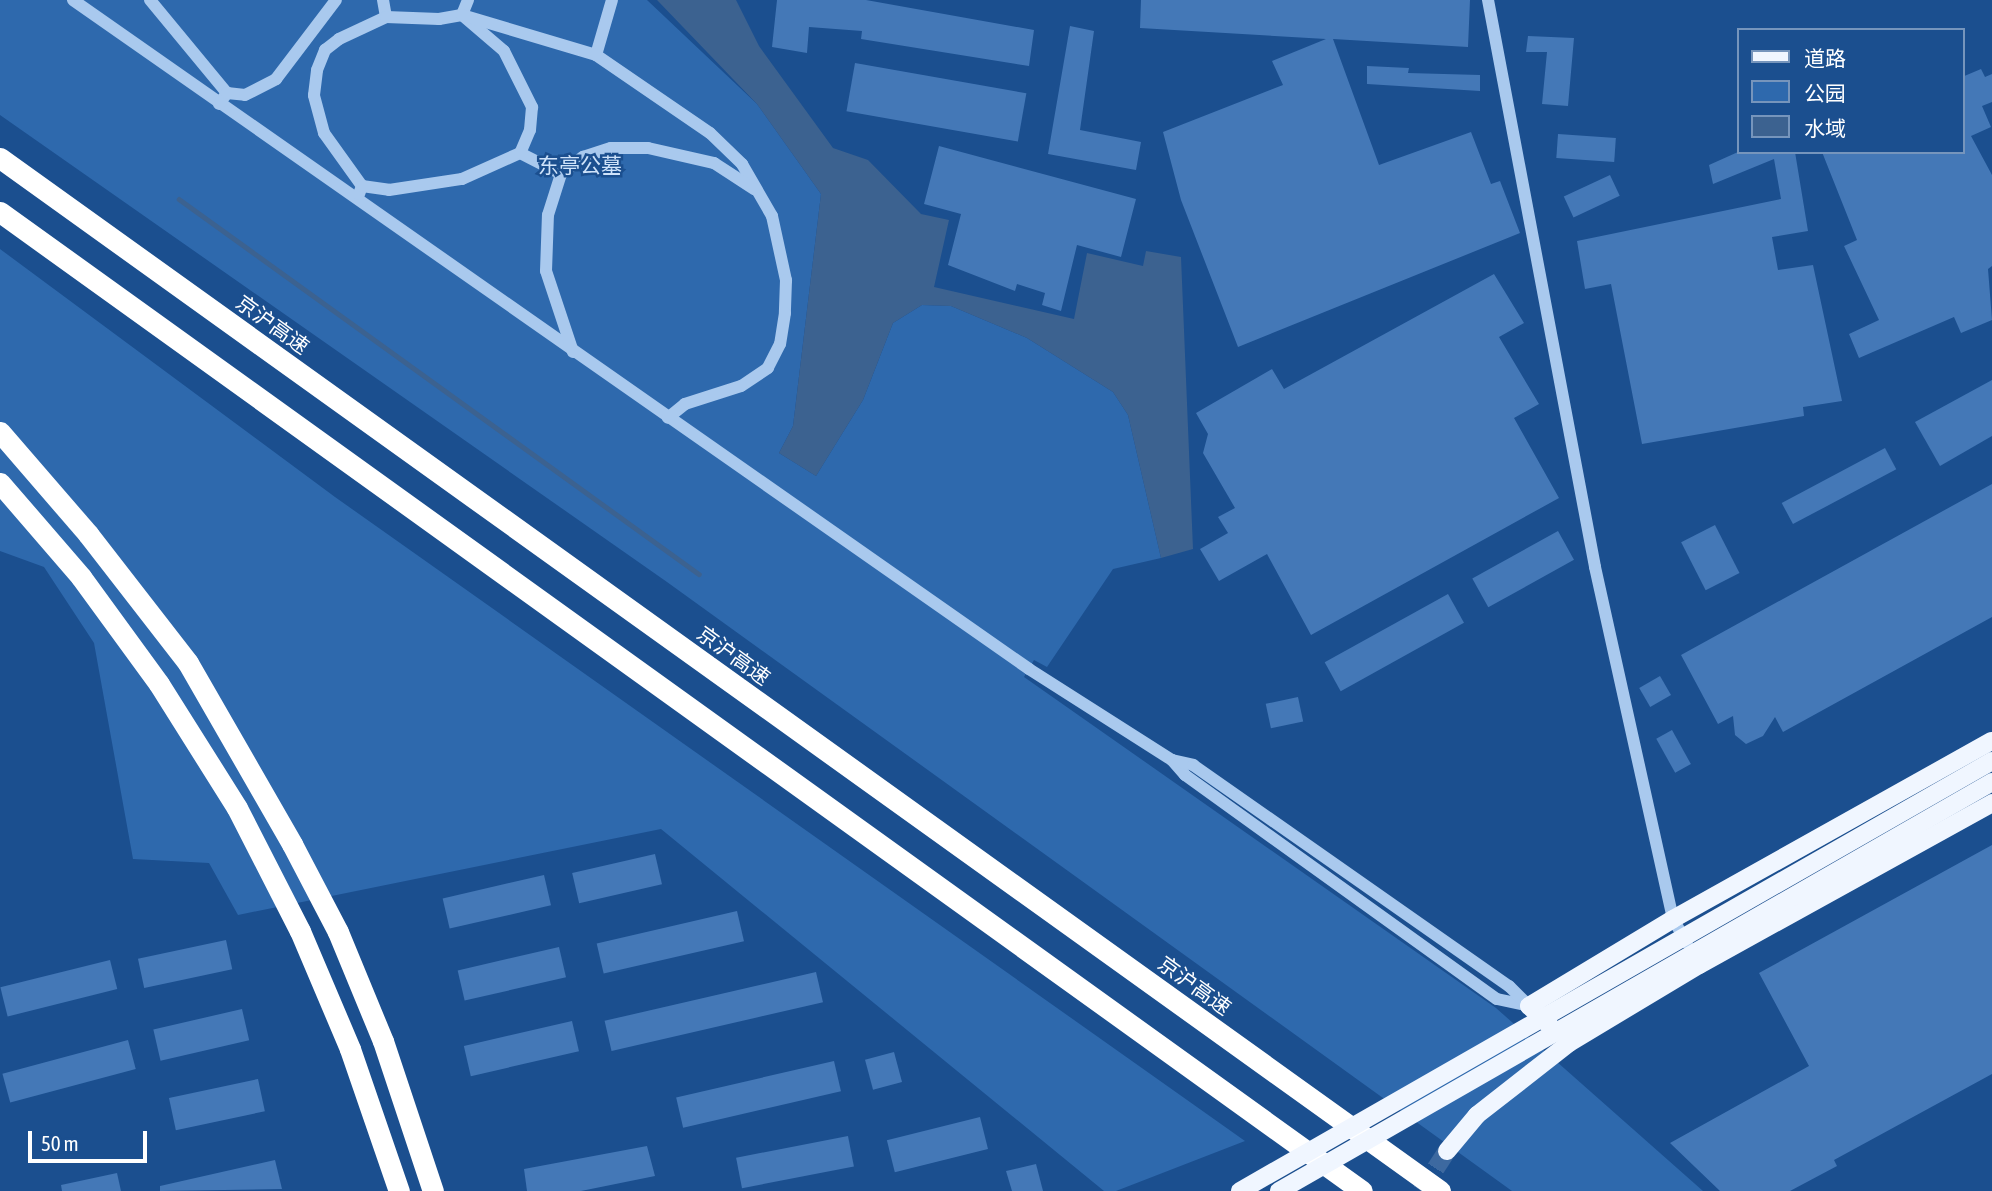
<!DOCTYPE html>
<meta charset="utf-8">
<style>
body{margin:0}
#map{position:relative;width:1992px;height:1191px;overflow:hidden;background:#1b4f8f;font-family:"Asap Condensed","Noto Sans SC",sans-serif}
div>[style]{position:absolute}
.green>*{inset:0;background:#2e69ad}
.water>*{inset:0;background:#3c6290}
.stream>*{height:4.5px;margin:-2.25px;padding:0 2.25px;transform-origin:2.25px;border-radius:2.25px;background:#3c6290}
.building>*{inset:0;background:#4478b7;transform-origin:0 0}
.major-tunnel>*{height:18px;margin-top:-9px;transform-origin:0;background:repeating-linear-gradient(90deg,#3d69a0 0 18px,transparent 0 27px)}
.minor>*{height:12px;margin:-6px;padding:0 6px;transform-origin:6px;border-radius:6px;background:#a9c9ee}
.major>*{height:18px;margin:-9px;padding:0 9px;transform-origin:9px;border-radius:9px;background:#f0f6ff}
.highway>*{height:21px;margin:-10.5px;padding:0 10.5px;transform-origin:10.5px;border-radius:10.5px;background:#fff}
.major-bridge>*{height:18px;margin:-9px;padding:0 9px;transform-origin:9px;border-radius:9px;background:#f0f6ff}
span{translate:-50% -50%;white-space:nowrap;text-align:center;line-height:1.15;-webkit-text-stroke:5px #1b4f8f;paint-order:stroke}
.park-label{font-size:21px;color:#cfe3fa}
.street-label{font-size:21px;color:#fff}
.legend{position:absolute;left:1737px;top:28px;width:228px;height:126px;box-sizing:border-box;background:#1b4f8f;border:2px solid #7695bc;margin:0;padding:9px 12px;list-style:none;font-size:21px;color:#fff}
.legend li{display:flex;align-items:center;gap:14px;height:35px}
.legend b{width:35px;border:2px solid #7695bc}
.scale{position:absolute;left:28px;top:1131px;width:119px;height:32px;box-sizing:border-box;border:4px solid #fff;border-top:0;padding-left:9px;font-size:21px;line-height:24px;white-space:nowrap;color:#fff;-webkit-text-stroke:5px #1b4f8f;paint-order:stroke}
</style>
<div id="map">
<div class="green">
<i style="clip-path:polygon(0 0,647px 0,757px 104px,821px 194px,793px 426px,779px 453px,816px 476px,863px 400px,893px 323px,922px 305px,951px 306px,1027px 338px,1113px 392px,1128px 415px,1161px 558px,1113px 569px,1047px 667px,1034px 660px,1024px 677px,1496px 1008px,1703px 1191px,1512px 1191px,667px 582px,0 115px)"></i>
<i style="clip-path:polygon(0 249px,335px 497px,1245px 1141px,1116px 1191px,1104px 1191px,661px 829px,238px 915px,209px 863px,133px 859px,94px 643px,44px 567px,0 551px)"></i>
</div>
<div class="water">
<i style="clip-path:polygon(657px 0,736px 0,759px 46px,833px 148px,868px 160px,921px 214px,949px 220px,934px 287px,1074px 319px,1087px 253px,1143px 266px,1146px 251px,1181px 257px,1193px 549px,1161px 558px,1128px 415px,1113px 392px,1027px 338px,951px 306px,922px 305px,893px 323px,863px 400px,816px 476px,779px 453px,793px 426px,821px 194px,757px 104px)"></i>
</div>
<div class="stream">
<i style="left:179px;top:199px;width:641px;rotate:35.8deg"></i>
</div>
<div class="building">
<i style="clip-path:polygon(777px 0,866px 0,1034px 30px,1029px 66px,861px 39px,862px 31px,809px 27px,807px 53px,772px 47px)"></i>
<i style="clip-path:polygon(1141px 0,1470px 0,1468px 47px,1333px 39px,1379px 165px,1471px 132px,1491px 184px,1500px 181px,1520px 233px,1238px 347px,1181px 200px,1163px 132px,1283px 85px,1272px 61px,1326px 39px,1140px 28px)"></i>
<i style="clip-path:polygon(1070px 26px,1094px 31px,1080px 130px,1141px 142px,1136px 170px,1048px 154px)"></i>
<i style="clip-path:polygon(1528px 36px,1574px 38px,1568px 106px,1542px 104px,1547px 52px,1526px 52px)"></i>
<i style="left:855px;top:63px;width:174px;height:49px;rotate:10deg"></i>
<i style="clip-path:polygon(1367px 66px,1409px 68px,1408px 73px,1480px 75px,1480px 91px,1367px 84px)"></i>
<i style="clip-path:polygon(1981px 69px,1985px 77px,1992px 74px,1992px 102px,1982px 106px,1991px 127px,1971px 136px,1992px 175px,1992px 266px,1988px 269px,1992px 320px,1961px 333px,1954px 317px,1859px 358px,1849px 334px,1879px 320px,1844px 246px,1857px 240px,1822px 152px,1962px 152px,1962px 77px)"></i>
<i style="left:1558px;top:134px;width:58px;height:24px;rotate:4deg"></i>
<i style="clip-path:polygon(939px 146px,1136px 199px,1121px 257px,1077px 245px,1061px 311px,1042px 305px,1045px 293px,1017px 284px,1015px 291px,948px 265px,961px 214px,924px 204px)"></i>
<i style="clip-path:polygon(1738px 152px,1795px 152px,1808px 231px,1772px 237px,1778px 270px,1813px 265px,1842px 401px,1803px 407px,1804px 416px,1642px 444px,1611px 284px,1585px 289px,1577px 241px,1781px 199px,1774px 159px,1713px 184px,1709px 165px)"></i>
<i style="left:1610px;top:175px;width:23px;height:51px;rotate:65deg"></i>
<i style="clip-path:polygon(1494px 274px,1524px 323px,1499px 337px,1539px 404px,1514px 418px,1559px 498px,1311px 635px,1267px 554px,1219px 581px,1200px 549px,1228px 533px,1218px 517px,1235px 508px,1203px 453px,1208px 434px,1196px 413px,1272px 369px,1284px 389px)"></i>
<i style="clip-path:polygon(1992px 380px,1992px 436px,1940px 466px,1915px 422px)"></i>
<i style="left:1885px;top:448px;width:24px;height:117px;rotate:62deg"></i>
<i style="clip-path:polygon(1992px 484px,1992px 617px,1783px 732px,1775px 717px,1763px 736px,1746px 744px,1735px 735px,1733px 716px,1718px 724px,1681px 655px)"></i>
<i style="left:1715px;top:525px;width:54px;height:38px;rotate:63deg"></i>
<i style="left:1558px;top:531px;width:33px;height:98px;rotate:61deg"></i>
<i style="left:1448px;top:594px;width:33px;height:141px;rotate:61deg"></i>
<i style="left:1660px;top:676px;width:22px;height:24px;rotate:60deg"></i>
<i style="left:1298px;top:697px;width:25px;height:33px;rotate:78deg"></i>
<i style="left:1672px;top:730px;width:39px;height:18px;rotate:61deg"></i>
<i style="clip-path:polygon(1992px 845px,1992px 1074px,1834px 1160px,1837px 1166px,1790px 1191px,1720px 1191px,1670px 1143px,1809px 1066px,1759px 973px)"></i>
<i style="left:655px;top:854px;width:31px;height:85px;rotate:77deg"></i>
<i style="left:544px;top:875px;width:31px;height:104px;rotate:77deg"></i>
<i style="left:737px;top:911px;width:31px;height:144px;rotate:77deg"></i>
<i style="left:226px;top:940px;width:30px;height:90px;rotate:78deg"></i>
<i style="left:559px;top:947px;width:31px;height:104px;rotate:77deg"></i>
<i style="left:110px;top:960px;width:30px;height:113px;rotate:76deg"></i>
<i style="left:816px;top:972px;width:31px;height:217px;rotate:77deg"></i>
<i style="left:242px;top:1009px;width:32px;height:91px;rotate:77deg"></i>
<i style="left:572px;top:1021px;width:31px;height:111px;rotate:77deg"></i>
<i style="left:128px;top:1040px;width:30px;height:130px;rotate:75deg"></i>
<i style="left:894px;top:1052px;width:31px;height:30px;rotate:75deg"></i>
<i style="left:834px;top:1061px;width:31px;height:162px;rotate:77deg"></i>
<i style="left:258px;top:1079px;width:33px;height:91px;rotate:78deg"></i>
<i style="left:980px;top:1117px;width:33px;height:96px;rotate:76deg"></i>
<i style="left:848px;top:1136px;width:31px;height:114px;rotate:79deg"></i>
<i style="clip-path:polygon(647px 1146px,655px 1176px,581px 1191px,527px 1191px,524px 1169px)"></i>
<i style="clip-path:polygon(275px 1160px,282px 1189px,160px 1191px,160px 1186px)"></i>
<i style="clip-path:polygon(1036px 1164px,1043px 1191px,1012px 1191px,1006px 1171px)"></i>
<i style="clip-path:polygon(117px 1173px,121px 1191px,62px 1191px,61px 1185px)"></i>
</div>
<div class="major-tunnel">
<i style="left:1421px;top:1191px;width:48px;rotate:-57deg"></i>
</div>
<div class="minor">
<i style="left:73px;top:0;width:1167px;rotate:34.98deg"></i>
<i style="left:1029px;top:669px;width:169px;rotate:32.5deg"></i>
<i style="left:1172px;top:760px;width:20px;rotate:49deg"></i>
<i style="left:1185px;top:775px;width:384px;rotate:35.7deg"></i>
<i style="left:1497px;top:999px;width:33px;rotate:12deg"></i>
<i style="left:150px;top:0;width:121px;rotate:50.4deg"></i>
<i style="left:383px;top:0;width:17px;rotate:80deg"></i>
<i style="left:468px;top:0;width:16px;rotate:112deg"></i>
<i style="left:462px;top:15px;width:55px;rotate:40.6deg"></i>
<i style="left:504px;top:51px;width:63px;rotate:63.4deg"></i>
<i style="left:532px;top:107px;width:23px;rotate:95deg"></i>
<i style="left:530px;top:130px;width:25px;rotate:113deg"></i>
<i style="left:1488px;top:0;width:577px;rotate:79.31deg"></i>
<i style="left:1595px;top:567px;width:361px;rotate:77.5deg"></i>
<i style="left:1673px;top:919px;width:28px;rotate:60deg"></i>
<i style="left:596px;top:55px;width:57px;rotate:-73.8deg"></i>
<i style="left:219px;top:104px;width:14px;rotate:-54deg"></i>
<i style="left:227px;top:93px;width:18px;rotate:6deg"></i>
<i style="left:245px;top:95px;width:35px;rotate:-27deg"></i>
<i style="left:276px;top:79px;width:99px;rotate:-52.8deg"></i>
<i style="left:362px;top:186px;width:65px;rotate:-125.6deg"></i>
<i style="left:324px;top:133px;width:39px;rotate:-105deg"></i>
<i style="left:314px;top:95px;width:25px;rotate:-83deg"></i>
<i style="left:317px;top:70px;width:22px;rotate:-68deg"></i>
<i style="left:325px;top:50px;width:18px;rotate:-38deg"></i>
<i style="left:339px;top:39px;width:52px;rotate:-25.1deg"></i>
<i style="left:386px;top:17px;width:53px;rotate:2.2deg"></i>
<i style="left:439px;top:19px;width:23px;rotate:-10deg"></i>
<i style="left:462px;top:15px;width:140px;rotate:16.6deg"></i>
<i style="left:596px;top:55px;width:138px;rotate:34.4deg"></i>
<i style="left:710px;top:133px;width:45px;rotate:44.1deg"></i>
<i style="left:742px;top:164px;width:60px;rotate:60deg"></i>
<i style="left:772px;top:216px;width:66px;rotate:77.7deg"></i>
<i style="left:786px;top:280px;width:33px;rotate:92deg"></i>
<i style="left:785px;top:313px;width:31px;rotate:99deg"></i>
<i style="left:780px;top:344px;width:27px;rotate:117deg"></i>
<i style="left:768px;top:368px;width:32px;rotate:146deg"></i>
<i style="left:741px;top:386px;width:59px;rotate:162.2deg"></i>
<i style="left:685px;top:404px;width:22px;rotate:141deg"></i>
<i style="left:359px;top:194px;width:9px;rotate:-69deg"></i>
<i style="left:362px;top:186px;width:27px;rotate:8deg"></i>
<i style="left:389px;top:190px;width:74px;rotate:-8.6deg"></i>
<i style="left:462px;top:179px;width:64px;rotate:-24.1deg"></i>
<i style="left:520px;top:153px;width:46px;rotate:27.1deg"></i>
<i style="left:573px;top:352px;width:85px;rotate:-108.4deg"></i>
<i style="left:546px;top:271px;width:56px;rotate:-88deg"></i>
<i style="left:548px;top:215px;width:43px;rotate:-72.4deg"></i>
<i style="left:561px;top:174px;width:28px;rotate:-38deg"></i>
<i style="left:583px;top:157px;width:29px;rotate:-18deg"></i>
<i style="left:611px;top:148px;width:37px"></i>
<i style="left:648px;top:148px;width:68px;rotate:12.8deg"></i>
<i style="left:714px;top:163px;width:48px;rotate:33deg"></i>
<i style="left:1172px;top:760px;width:22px;rotate:13deg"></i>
<i style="left:1193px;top:765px;width:386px;rotate:35deg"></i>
<i style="left:1509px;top:986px;width:27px;rotate:45deg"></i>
</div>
<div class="major">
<i style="left:1551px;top:1027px;width:30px;rotate:-136deg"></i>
<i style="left:1529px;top:1006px;width:168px;rotate:-31.1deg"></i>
<i style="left:1673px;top:919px;width:365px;rotate:-29.2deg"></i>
<i style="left:1447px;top:1151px;width:47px;rotate:-50.2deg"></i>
<i style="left:1477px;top:1115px;width:117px;rotate:-38deg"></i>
<i style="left:1569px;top:1043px;width:152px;rotate:-31deg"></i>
<i style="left:1699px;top:965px;width:335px;rotate:-28.9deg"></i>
</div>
<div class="highway">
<i style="left:0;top:158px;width:1772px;rotate:35.65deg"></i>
<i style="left:0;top:212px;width:1677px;rotate:35.71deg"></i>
<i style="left:0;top:432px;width:135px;rotate:49.2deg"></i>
<i style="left:88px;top:534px;width:163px;rotate:52.2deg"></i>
<i style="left:188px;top:663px;width:209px;rotate:60.1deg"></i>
<i style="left:292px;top:844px;width:99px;rotate:62.4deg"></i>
<i style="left:338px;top:932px;width:118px;rotate:67.6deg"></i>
<i style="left:383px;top:1041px;width:158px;rotate:71.6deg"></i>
<i style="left:0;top:483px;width:124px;rotate:49.2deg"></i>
<i style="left:81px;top:577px;width:132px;rotate:53.9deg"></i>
<i style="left:159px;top:684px;width:146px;rotate:57.8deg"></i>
<i style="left:237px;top:808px;width:138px;rotate:62.9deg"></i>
<i style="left:300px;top:931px;width:128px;rotate:67deg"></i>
<i style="left:350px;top:1049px;width:150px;rotate:71deg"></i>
</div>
<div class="major-bridge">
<i style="left:1240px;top:1191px;width:866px;rotate:-29.76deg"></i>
<i style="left:1279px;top:1191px;width:822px;rotate:-29.84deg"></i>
</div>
<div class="park-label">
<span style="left:580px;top:165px">东亭公墓</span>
</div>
<div class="street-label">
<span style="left:273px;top:324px;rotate:36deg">京沪高速</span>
<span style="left:734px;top:655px;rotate:36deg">京沪高速</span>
<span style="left:1195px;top:985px;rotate:36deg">京沪高速</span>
</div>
<ul class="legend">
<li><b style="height:9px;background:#f0f6ff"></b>道路</li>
<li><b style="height:19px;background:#2e69ad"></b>公园</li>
<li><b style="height:19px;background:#3c6290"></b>水域</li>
</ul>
<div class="scale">50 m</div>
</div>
